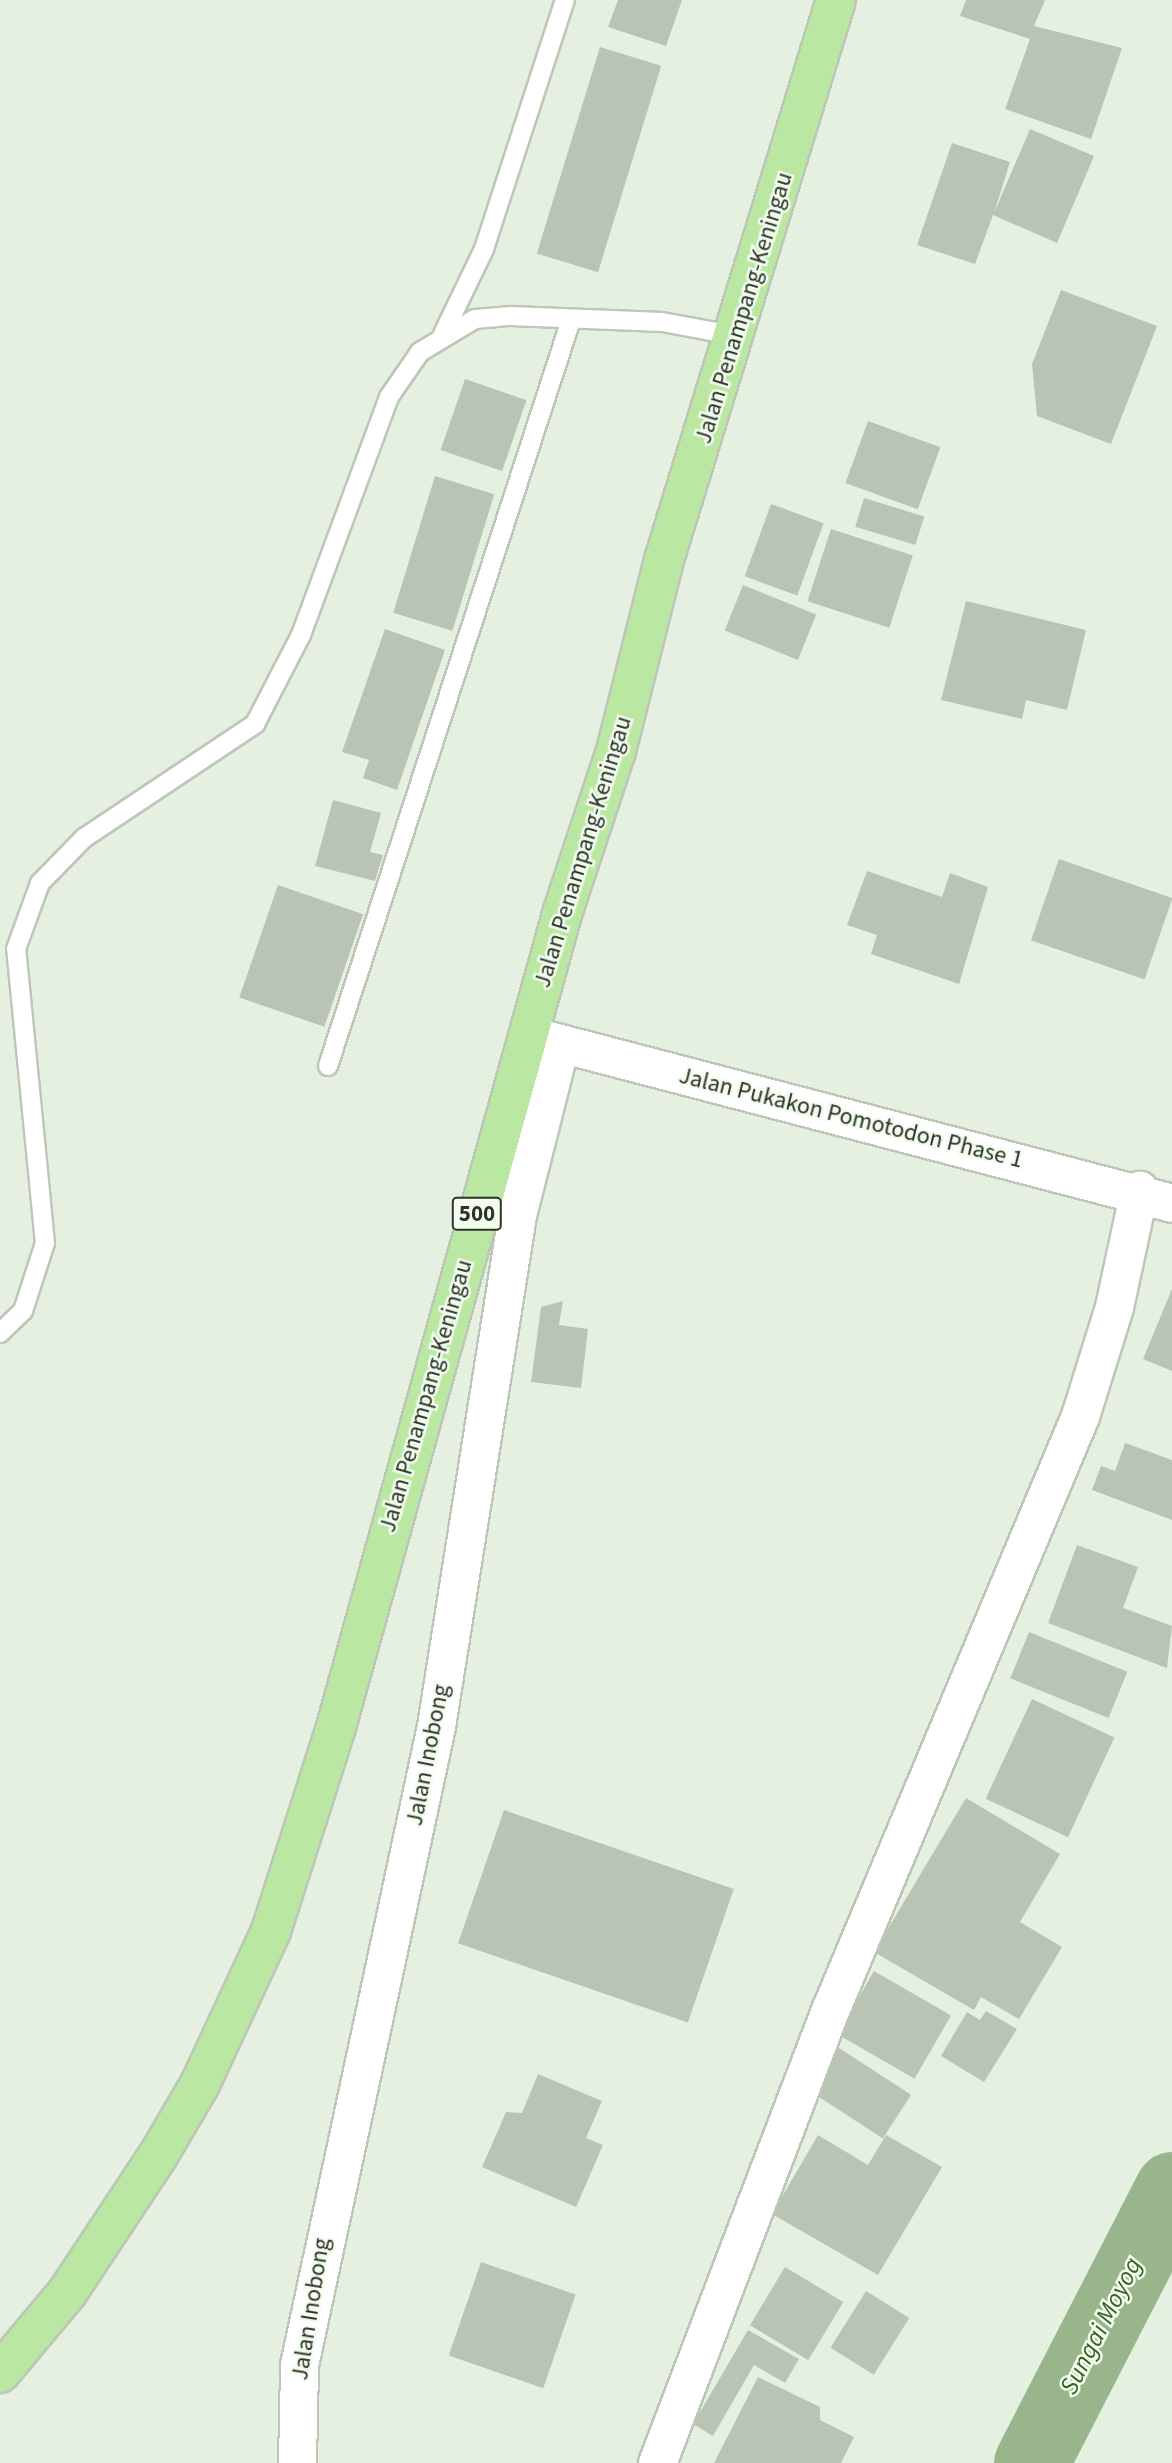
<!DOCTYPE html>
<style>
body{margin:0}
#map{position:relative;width:1172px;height:2463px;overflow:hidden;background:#e5f0e0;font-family:"Source Sans 3",sans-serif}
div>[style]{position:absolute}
.river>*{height:75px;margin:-37.5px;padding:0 37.5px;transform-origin:37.5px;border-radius:37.5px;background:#98b58b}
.building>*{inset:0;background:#b9c4b5;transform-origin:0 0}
.roads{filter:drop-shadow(2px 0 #bcc7b8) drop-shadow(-2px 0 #bcc7b8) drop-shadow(0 2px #bcc7b8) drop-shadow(0 -2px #bcc7b8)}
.service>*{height:18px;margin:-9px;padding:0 9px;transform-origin:9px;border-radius:9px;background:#fff}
.minor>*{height:37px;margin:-18.5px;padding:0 18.5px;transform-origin:18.5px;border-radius:18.5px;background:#fff}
.primary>*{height:38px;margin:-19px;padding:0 19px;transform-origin:19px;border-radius:19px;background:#bae8a3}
span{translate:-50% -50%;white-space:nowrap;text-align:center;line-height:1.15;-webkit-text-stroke:5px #f2fded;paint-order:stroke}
.shield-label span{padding:2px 5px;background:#f2fded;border:2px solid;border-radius:5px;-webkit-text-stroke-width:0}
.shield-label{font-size:23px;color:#2d322c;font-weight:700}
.street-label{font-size:24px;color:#2d322c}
.water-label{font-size:26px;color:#3b6127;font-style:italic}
</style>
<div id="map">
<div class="river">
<i style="left:1031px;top:2463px;width:308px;rotate:-62.8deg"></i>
</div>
<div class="building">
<i style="clip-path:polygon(618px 0,682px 0,666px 46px,608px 27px)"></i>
<i style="clip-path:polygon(966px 0,1045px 0,1034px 26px,1122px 48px,1091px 139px,1005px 109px,1030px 39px,960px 16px)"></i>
<i style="left:600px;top:47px;width:64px;height:216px;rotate:17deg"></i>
<i style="clip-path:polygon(1030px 129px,1094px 156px,1057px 243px,993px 215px,975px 264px,917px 245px,952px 143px,1010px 162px,994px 213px)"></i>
<i style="clip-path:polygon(1061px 290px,1157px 326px,1111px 444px,1037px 416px,1032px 364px)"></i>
<i style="left:465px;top:379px;width:65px;height:75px;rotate:19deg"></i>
<i style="left:868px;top:421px;width:77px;height:66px;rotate:20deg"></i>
<i style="left:435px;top:476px;width:62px;height:143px;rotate:17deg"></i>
<i style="left:864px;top:498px;width:63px;height:30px;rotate:17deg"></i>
<i style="left:771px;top:504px;width:56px;height:77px;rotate:20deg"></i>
<i style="left:831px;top:529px;width:86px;height:76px;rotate:18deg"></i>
<i style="left:743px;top:585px;width:79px;height:49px;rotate:22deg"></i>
<i style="clip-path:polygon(966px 601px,1086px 630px,1067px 710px,1026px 700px,1022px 719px,941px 700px)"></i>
<i style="clip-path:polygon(385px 629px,445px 650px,397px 790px,363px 778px,369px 760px,342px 752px)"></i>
<i style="clip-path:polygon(333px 800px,381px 813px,370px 852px,383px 855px,375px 881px,315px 866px)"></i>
<i style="left:1059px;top:859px;width:120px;height:86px;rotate:19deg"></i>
<i style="clip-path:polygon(867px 871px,942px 897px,950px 873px,988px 887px,959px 984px,871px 954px,877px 935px,847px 925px)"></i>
<i style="left:278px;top:885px;width:90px;height:119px;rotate:19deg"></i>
<i style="clip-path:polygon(1172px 1289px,1172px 1371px,1143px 1359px)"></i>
<i style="clip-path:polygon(563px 1301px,559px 1325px,588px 1329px,581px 1388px,531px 1382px,541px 1307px)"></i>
<i style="clip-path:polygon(1125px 1443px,1172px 1460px,1172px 1520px,1092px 1490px,1101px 1466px,1115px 1471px)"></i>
<i style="clip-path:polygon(1077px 1545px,1138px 1567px,1123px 1608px,1172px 1626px,1167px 1668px,1048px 1623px)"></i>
<i style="left:1029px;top:1632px;width:106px;height:50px;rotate:22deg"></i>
<i style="left:1032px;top:1699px;width:91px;height:110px;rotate:25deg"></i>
<i style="clip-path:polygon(966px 1798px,1060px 1854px,1020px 1922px,1062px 1947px,1019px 2019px,981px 1997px,974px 2010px,874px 1952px)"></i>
<i style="left:504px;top:1810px;width:243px;height:141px;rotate:19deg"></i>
<i style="left:874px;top:1971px;width:89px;height:73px;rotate:30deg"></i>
<i style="clip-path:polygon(986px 2011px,1017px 2029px,984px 2082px,941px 2056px,967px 2012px,980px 2020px)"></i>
<i style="left:839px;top:2048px;width:86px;height:52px;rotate:33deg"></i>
<i style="clip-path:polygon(538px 2074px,602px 2101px,586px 2138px,603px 2145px,576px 2207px,482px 2167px,506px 2112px,522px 2113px)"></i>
<i style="clip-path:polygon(818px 2135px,868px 2165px,886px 2135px,942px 2167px,878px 2275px,772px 2214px)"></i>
<i style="left:481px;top:2262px;width:100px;height:99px;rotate:19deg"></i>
<i style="left:785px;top:2267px;width:68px;height:68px;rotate:31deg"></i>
<i style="left:866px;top:2291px;width:51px;height:67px;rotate:32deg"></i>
<i style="clip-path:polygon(748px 2330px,799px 2359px,785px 2383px,754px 2365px,713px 2436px,693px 2424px)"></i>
<i style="clip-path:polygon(758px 2377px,820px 2407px,820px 2420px,854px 2437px,841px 2463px,714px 2463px)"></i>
</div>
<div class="roads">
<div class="service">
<i style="left:443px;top:334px;width:94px;rotate:-64.2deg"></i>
<i style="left:484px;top:249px;width:262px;rotate:-72deg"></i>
<i style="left:328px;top:1066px;width:785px;rotate:-71.96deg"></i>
<i style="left:0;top:1333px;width:32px;rotate:-44deg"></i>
<i style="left:23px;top:1311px;width:71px;rotate:-72.1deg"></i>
<i style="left:45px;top:1243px;width:295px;rotate:-95.6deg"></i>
<i style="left:16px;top:949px;width:70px;rotate:-70deg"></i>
<i style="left:40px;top:883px;width:63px;rotate:-45.6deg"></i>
<i style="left:84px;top:838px;width:206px;rotate:-33.7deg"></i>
<i style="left:255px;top:724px;width:100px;rotate:-62.7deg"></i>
<i style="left:301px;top:635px;width:254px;rotate:-69.7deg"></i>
<i style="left:389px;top:397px;width:55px;rotate:-55.4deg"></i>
<i style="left:420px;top:352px;width:64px;rotate:-31deg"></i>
<i style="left:475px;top:319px;width:36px;rotate:-5deg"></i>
<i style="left:511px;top:316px;width:151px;rotate:2.3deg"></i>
<i style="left:662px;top:322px;width:71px;rotate:10.5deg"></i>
</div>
<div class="minor">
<i style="left:537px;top:1037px;width:656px;rotate:14.65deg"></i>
<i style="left:297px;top:2463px;width:98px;rotate:-88.8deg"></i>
<i style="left:299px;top:2365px;width:654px;rotate:-77.9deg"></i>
<i style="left:436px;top:1726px;width:517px;rotate:-80.99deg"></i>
<i style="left:517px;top:1215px;width:175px;rotate:-75.8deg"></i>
<i style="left:657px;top:2463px;width:487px;rotate:-69.1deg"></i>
<i style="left:831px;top:2008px;width:642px;rotate:-67.19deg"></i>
<i style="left:1080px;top:1416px;width:114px;rotate:-72.7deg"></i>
<i style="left:1114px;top:1307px;width:120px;rotate:-77.9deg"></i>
</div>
<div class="primary">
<i style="left:0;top:2373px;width:104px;rotate:-50.1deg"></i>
<i style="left:67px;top:2293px;width:167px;rotate:-56.5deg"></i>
<i style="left:159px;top:2154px;width:81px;rotate:-59.6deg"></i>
<i style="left:200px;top:2084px;width:169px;rotate:-65.1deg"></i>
<i style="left:271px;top:1931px;width:214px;rotate:-72.3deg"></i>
<i style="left:336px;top:1727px;width:844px;rotate:-74.46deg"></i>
<i style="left:562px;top:914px;width:172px;rotate:-71.7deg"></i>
<i style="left:616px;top:751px;width:197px;rotate:-75.9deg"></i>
<i style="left:664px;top:560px;width:586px;rotate:-72.93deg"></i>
</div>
</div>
<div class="shield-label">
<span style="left:477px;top:1214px">500</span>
</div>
<div class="street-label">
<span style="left:744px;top:308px;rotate:-73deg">Jalan Penampang-Keningau</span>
<span style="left:583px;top:852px;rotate:-73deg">Jalan Penampang-Keningau</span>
<span style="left:851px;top:1118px;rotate:14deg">Jalan Pukakon Pomotodon Phase 1</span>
<span style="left:426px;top:1396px;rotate:-74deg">Jalan Penampang-Keningau</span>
<span style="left:428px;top:1755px;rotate:-79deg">Jalan Inobong</span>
<span style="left:311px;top:2309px;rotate:-81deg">Jalan Inobong</span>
</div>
<div class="water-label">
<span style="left:1101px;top:2326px;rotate:-63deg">Sungai Moyog</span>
</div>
</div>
